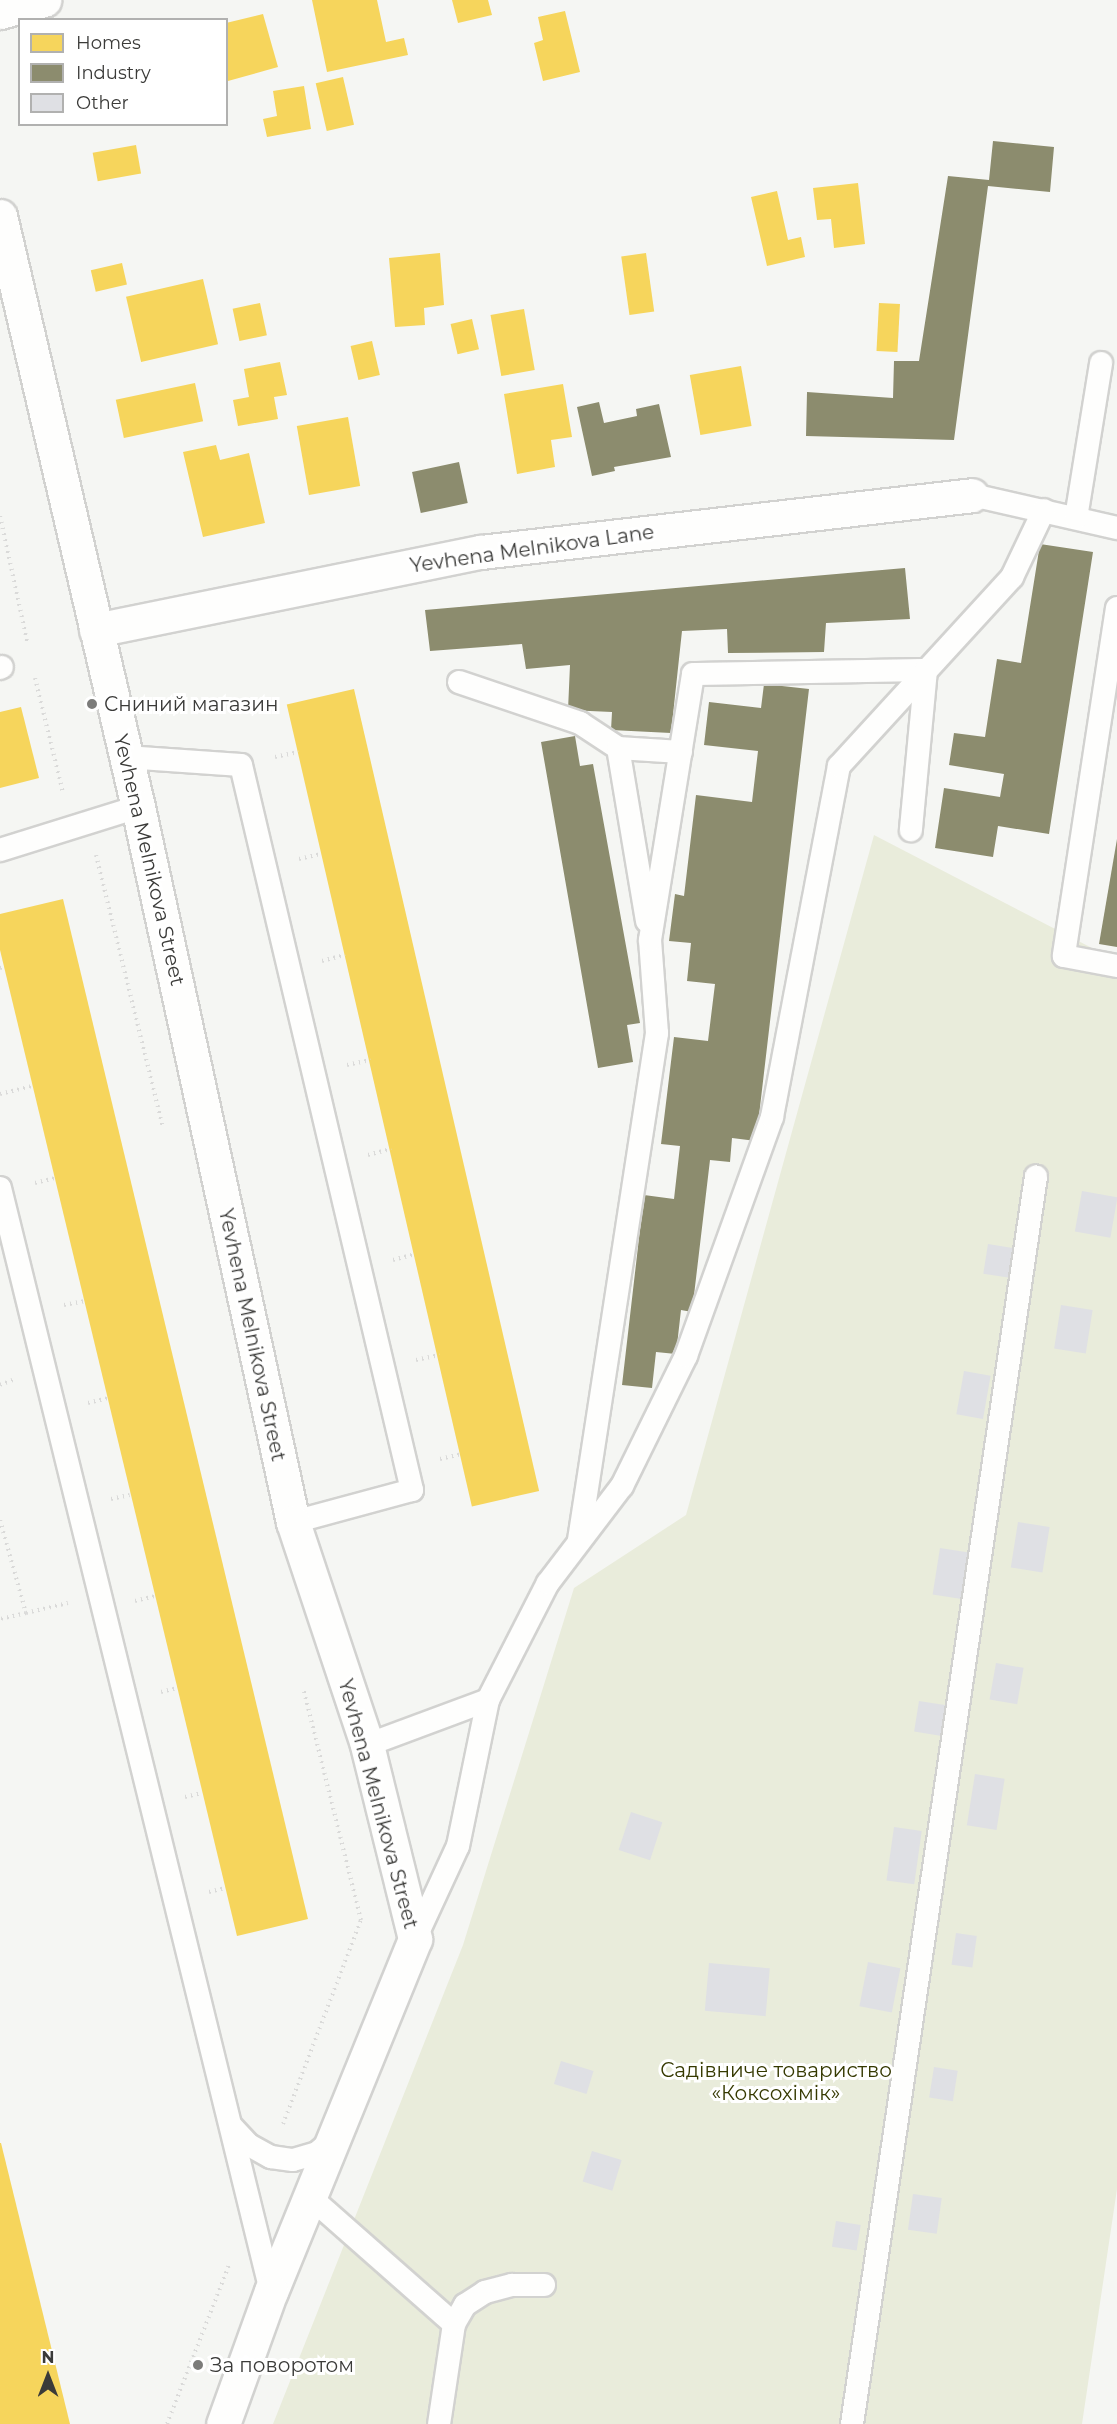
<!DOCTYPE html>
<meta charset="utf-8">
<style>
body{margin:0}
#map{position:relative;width:1117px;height:2424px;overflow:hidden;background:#f5f6f3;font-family:Montserrat,sans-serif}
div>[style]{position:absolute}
.green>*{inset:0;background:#e9ecdb}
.homes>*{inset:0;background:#f6d55c;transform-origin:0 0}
.industry>*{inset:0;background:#8c8c6e;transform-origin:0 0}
.building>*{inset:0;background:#dfe0e4;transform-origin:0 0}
.path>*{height:4px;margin-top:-2px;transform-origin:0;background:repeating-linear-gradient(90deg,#dadad9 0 1.5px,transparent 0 6px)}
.roads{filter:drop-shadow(2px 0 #d2d2d0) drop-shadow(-2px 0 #d2d2d0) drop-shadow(0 2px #d2d2d0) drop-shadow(0 -2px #d2d2d0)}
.service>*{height:22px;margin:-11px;padding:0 11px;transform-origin:11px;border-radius:11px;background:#fefefd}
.minor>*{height:33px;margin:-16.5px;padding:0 16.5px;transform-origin:16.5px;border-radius:16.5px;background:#fefefd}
.tertiary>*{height:33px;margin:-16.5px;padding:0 16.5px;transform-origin:16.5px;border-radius:16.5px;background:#fefefd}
.dots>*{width:16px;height:16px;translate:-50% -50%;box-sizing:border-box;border:3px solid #fff;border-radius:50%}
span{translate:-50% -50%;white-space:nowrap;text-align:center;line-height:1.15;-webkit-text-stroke:6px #fff;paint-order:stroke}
.street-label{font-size:20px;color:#3b3b39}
.poi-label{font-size:20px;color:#3b3b39}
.left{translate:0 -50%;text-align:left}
.park-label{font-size:20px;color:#353900}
.legend{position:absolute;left:18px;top:18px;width:210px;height:108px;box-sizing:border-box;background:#fff;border:2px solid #b1b1b0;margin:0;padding:8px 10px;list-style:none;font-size:18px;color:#3b3b39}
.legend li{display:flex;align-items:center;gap:12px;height:30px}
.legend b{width:30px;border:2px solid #b1b1b0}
.north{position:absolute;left:18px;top:2346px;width:60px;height:60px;-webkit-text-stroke:4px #fff;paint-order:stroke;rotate:0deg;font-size:16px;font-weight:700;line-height:24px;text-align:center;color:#3b3b39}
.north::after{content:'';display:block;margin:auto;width:21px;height:27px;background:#3b3b39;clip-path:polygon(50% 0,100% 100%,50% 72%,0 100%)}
</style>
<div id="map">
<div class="green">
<i style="clip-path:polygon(874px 835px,1117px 961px,1117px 2189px,1082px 2424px,273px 2424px,463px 1945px,574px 1588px,686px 1515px)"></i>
</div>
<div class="homes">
<i style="clip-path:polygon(312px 0,377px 0,386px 42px,404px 38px,408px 55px,327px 72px)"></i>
<i style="clip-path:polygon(452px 0,488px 0,492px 15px,458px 23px)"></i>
<i style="clip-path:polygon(565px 11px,580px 72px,543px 81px,534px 43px,543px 40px,538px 17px)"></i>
<i style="clip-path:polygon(263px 14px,278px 67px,228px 81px,226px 23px)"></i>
<i style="left:343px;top:77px;width:49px;height:28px;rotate:77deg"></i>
<i style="clip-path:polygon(304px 86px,311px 129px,267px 137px,263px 119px,277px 116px,273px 91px)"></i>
<i style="left:136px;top:145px;width:29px;height:44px;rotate:80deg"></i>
<i style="clip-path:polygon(858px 183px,865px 244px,834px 248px,831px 219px,817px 220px,813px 188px)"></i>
<i style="clip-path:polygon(777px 191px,788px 240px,801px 237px,805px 257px,767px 266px,751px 197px)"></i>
<i style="clip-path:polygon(440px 253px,444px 305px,424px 308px,425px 325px,395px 327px,389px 258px)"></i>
<i style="left:646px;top:253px;width:59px;height:25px;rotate:82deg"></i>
<i style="left:122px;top:263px;width:22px;height:32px;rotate:77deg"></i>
<i style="left:203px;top:279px;width:67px;height:79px;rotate:77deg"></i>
<i style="left:260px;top:303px;width:33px;height:28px;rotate:78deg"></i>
<i style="left:879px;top:303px;width:21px;height:48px;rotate:3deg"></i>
<i style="left:524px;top:309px;width:62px;height:34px;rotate:80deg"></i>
<i style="left:472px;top:319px;width:31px;height:22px;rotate:77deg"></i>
<i style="left:372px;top:341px;width:35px;height:22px;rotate:77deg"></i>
<i style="clip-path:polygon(280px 362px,287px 395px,274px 397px,278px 419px,238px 426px,233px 400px,249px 397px,244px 369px)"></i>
<i style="left:741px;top:366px;width:61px;height:52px;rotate:80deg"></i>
<i style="left:195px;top:383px;width:39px;height:81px;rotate:78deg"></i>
<i style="clip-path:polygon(563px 384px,572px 437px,551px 440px,555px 467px,517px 474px,504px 394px)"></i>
<i style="left:348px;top:417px;width:70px;height:52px;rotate:80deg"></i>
<i style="clip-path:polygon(216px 445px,220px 460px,249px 453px,265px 523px,203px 537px,183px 452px)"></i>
<i style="left:354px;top:689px;width:823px;height:69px;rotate:77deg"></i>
<i style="clip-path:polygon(21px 707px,39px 778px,0 788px,0 712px)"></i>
<i style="clip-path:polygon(63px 899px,308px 1919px,237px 1936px,0 950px,0 914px)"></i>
<i style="clip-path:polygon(0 2143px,1px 2143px,70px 2424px,0 2424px)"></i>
</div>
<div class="industry">
<i style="clip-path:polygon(993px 141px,1054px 147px,1050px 192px,988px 186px,954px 440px,806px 436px,807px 392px,893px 398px,894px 361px,919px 361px,948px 176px,989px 180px)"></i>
<i style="clip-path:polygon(599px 402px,604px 423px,637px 416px,636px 409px,659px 404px,671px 457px,614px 467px,615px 471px,592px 476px,577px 407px)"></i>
<i style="left:459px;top:462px;width:42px;height:48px;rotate:78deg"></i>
<i style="clip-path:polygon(1040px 544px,1093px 552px,1049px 834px,998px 826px,993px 857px,935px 848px,944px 788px,1000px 797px,1004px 774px,949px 765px,954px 733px,985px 737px,997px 659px,1021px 663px)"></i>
<i style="clip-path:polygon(905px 568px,910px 619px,826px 623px,824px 652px,728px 653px,727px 629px,682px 631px,671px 733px,611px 730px,612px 712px,568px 710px,570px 665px,526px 669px,522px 644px,430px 651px,425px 610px)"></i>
<i style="clip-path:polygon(764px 684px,809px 689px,756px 1141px,732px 1138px,730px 1162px,710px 1160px,692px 1312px,681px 1310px,676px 1354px,656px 1352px,652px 1388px,622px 1385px,644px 1195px,674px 1199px,680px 1146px,661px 1144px,674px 1037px,708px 1041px,715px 984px,687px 981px,691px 943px,669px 941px,675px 894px,684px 896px,696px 795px,752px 802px,758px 751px,704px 745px,709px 702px,761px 708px)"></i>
<i style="clip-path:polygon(575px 736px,580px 766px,593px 764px,640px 1023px,627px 1025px,633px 1062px,598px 1068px,541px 742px)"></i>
<i style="clip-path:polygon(1117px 839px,1117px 947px,1099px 944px)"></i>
</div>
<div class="building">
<i style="left:1082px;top:1191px;width:36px;height:41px;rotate:10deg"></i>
<i style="left:988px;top:1244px;width:25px;height:30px;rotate:9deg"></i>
<i style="left:1061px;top:1305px;width:32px;height:44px;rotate:9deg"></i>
<i style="left:964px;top:1371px;width:27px;height:44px;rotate:10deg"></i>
<i style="left:1018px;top:1522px;width:32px;height:46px;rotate:9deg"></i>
<i style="left:940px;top:1548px;width:31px;height:47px;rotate:9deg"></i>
<i style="left:996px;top:1663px;width:28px;height:37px;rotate:10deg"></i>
<i style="left:919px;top:1701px;width:31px;height:31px;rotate:9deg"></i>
<i style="left:975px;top:1774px;width:30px;height:52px;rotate:9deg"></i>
<i style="left:631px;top:1812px;width:33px;height:40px;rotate:18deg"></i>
<i style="left:894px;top:1827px;width:28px;height:54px;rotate:8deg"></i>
<i style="left:956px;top:1933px;width:21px;height:32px;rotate:8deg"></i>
<i style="left:868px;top:1962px;width:33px;height:45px;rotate:11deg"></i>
<i style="left:709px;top:1963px;width:61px;height:48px;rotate:5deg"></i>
<i style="left:561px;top:2061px;width:34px;height:24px;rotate:17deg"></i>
<i style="left:934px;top:2067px;width:24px;height:31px;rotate:9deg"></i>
<i style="left:592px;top:2151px;width:31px;height:32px;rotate:17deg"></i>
<i style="left:913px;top:2194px;width:29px;height:36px;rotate:8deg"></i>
<i style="left:836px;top:2221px;width:25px;height:26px;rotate:9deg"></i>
</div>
<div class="path">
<i style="left:0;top:516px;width:128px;rotate:77.8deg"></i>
<i style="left:35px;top:678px;width:118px;rotate:76.3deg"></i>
<i style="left:275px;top:757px;width:24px;rotate:-12deg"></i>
<i style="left:96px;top:855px;width:281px;rotate:76.2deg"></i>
<i style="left:299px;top:859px;width:23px;rotate:-13deg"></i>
<i style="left:322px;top:961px;width:24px;rotate:-15deg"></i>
<i style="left:0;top:968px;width:4px;rotate:-14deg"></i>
<i style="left:347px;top:1065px;width:24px;rotate:-12deg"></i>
<i style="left:0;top:1094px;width:33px;rotate:-14deg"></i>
<i style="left:368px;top:1155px;width:24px;rotate:-15deg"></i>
<i style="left:35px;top:1183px;width:21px;rotate:-14deg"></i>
<i style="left:393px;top:1260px;width:23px;rotate:-15deg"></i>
<i style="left:64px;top:1305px;width:20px;rotate:-11deg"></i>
<i style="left:416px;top:1360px;width:24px;rotate:-12deg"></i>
<i style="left:0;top:1385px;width:14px;rotate:-21deg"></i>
<i style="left:88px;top:1403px;width:21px;rotate:-14deg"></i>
<i style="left:440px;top:1459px;width:23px;rotate:-13deg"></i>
<i style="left:111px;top:1499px;width:19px;rotate:-12deg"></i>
<i style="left:0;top:1520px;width:97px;rotate:74.4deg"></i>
<i style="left:26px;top:1613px;width:27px;rotate:167deg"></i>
<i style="left:135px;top:1601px;width:21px;rotate:-14deg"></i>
<i style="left:26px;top:1613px;width:43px;rotate:-13.4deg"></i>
<i style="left:161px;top:1692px;width:16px;rotate:-14deg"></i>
<i style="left:185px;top:1797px;width:17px;rotate:-13deg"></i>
<i style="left:209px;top:1892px;width:16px;rotate:-14deg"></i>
<i style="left:283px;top:2124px;width:218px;rotate:-69.1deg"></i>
<i style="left:361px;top:1920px;width:236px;rotate:-104deg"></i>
<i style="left:167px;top:2424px;width:171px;rotate:-68.7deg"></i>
</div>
<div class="roads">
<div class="service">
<i style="left:972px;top:495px;width:149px;rotate:12.8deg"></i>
<i style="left:1076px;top:518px;width:157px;rotate:-80.8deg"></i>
<i style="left:1117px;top:608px;width:352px;rotate:98.7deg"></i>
<i style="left:1064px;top:956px;width:54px;rotate:10.7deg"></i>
<i style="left:0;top:668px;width:2px;rotate:-27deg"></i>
<i style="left:459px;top:682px;width:128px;rotate:18.7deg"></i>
<i style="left:580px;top:723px;width:45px;rotate:33.3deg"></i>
<i style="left:126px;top:757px;width:115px;rotate:4deg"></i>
<i style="left:241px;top:765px;width:745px;rotate:76.73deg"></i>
<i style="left:412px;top:1490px;width:123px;rotate:164.9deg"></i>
<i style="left:0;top:850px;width:145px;rotate:-17.3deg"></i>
<i style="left:647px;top:921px;width:175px;rotate:-99.5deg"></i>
<i style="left:618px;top:748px;width:63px;rotate:3.6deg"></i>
<i style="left:0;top:1188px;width:1136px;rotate:76.2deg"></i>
<i style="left:579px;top:1540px;width:513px;rotate:-81.25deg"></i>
<i style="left:657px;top:1033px;width:93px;rotate:-94.3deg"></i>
<i style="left:650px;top:940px;width:269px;rotate:-80.8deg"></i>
<i style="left:693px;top:674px;width:233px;rotate:-1deg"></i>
<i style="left:926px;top:670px;width:161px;rotate:95.4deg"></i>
<i style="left:367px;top:1745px;width:129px;rotate:-20.4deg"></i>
<i style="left:488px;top:1700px;width:131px;rotate:-62.9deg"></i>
<i style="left:548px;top:1583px;width:122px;rotate:-52.7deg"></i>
<i style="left:622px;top:1486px;width:145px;rotate:-63.8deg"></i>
<i style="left:686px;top:1356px;width:254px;rotate:-70.2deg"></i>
<i style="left:772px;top:1117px;width:357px;rotate:-79.2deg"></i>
<i style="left:839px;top:766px;width:256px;rotate:-47.5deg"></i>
<i style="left:1012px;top:577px;width:74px;rotate:-64.5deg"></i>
<i style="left:415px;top:1939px;width:102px;rotate:-65.2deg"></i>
<i style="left:458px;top:1846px;width:149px;rotate:-78.4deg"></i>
<i style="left:232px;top:2127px;width:25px;rotate:47deg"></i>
<i style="left:249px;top:2145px;width:25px;rotate:29deg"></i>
<i style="left:271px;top:2157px;width:22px;rotate:8deg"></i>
<i style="left:293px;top:2160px;width:25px;rotate:-16deg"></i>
<i style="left:317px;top:2153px;width:21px;rotate:-41deg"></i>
<i style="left:310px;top:2197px;width:192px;rotate:41.4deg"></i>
<i style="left:454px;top:2324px;width:101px;rotate:98.5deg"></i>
<i style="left:454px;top:2324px;width:22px;rotate:-60deg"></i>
<i style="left:465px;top:2305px;width:24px;rotate:-33deg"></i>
<i style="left:485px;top:2292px;width:28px;rotate:-15deg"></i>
<i style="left:512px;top:2285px;width:32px"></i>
<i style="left:852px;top:2424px;width:1261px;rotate:-81.61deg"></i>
</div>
<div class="minor">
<i style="left:0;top:12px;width:46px;rotate:-15.3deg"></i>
<i style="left:96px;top:630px;width:393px;rotate:-11.5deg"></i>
<i style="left:481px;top:552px;width:494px;rotate:-6.6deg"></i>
</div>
<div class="tertiary">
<i style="left:0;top:216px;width:607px;rotate:76.86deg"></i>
<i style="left:138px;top:807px;width:732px;rotate:77.77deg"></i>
<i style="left:293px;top:1522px;width:235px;rotate:71.6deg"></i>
<i style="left:367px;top:1745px;width:200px;rotate:76.1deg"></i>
<i style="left:415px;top:1939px;width:380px;rotate:112.2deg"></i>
<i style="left:271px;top:2291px;width:141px;rotate:109.8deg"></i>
</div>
</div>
<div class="dots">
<i style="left:92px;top:704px;background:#7c7c7a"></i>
<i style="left:198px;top:2365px;background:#7c7c7a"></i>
</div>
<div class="street-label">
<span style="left:532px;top:549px;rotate:-8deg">Yevhena Melnikova Lane</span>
<span style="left:149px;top:860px;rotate:77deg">Yevhena Melnikova Street</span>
<span style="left:252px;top:1335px;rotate:78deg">Yevhena Melnikova Street</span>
<span style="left:378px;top:1804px;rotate:75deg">Yevhena Melnikova Street</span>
</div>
<div class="poi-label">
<span class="left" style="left:104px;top:704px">Сниний магазин</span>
<span class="left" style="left:210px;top:2365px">За поворотом</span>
</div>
<div class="park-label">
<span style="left:776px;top:2082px">Садівниче товариство<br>«Коксохімік»</span>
</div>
<ul class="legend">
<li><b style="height:16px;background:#f6d55c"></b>Homes</li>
<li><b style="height:16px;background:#8c8c6e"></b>Industry</li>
<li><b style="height:16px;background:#dfe0e4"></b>Other</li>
</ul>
<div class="north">N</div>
</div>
